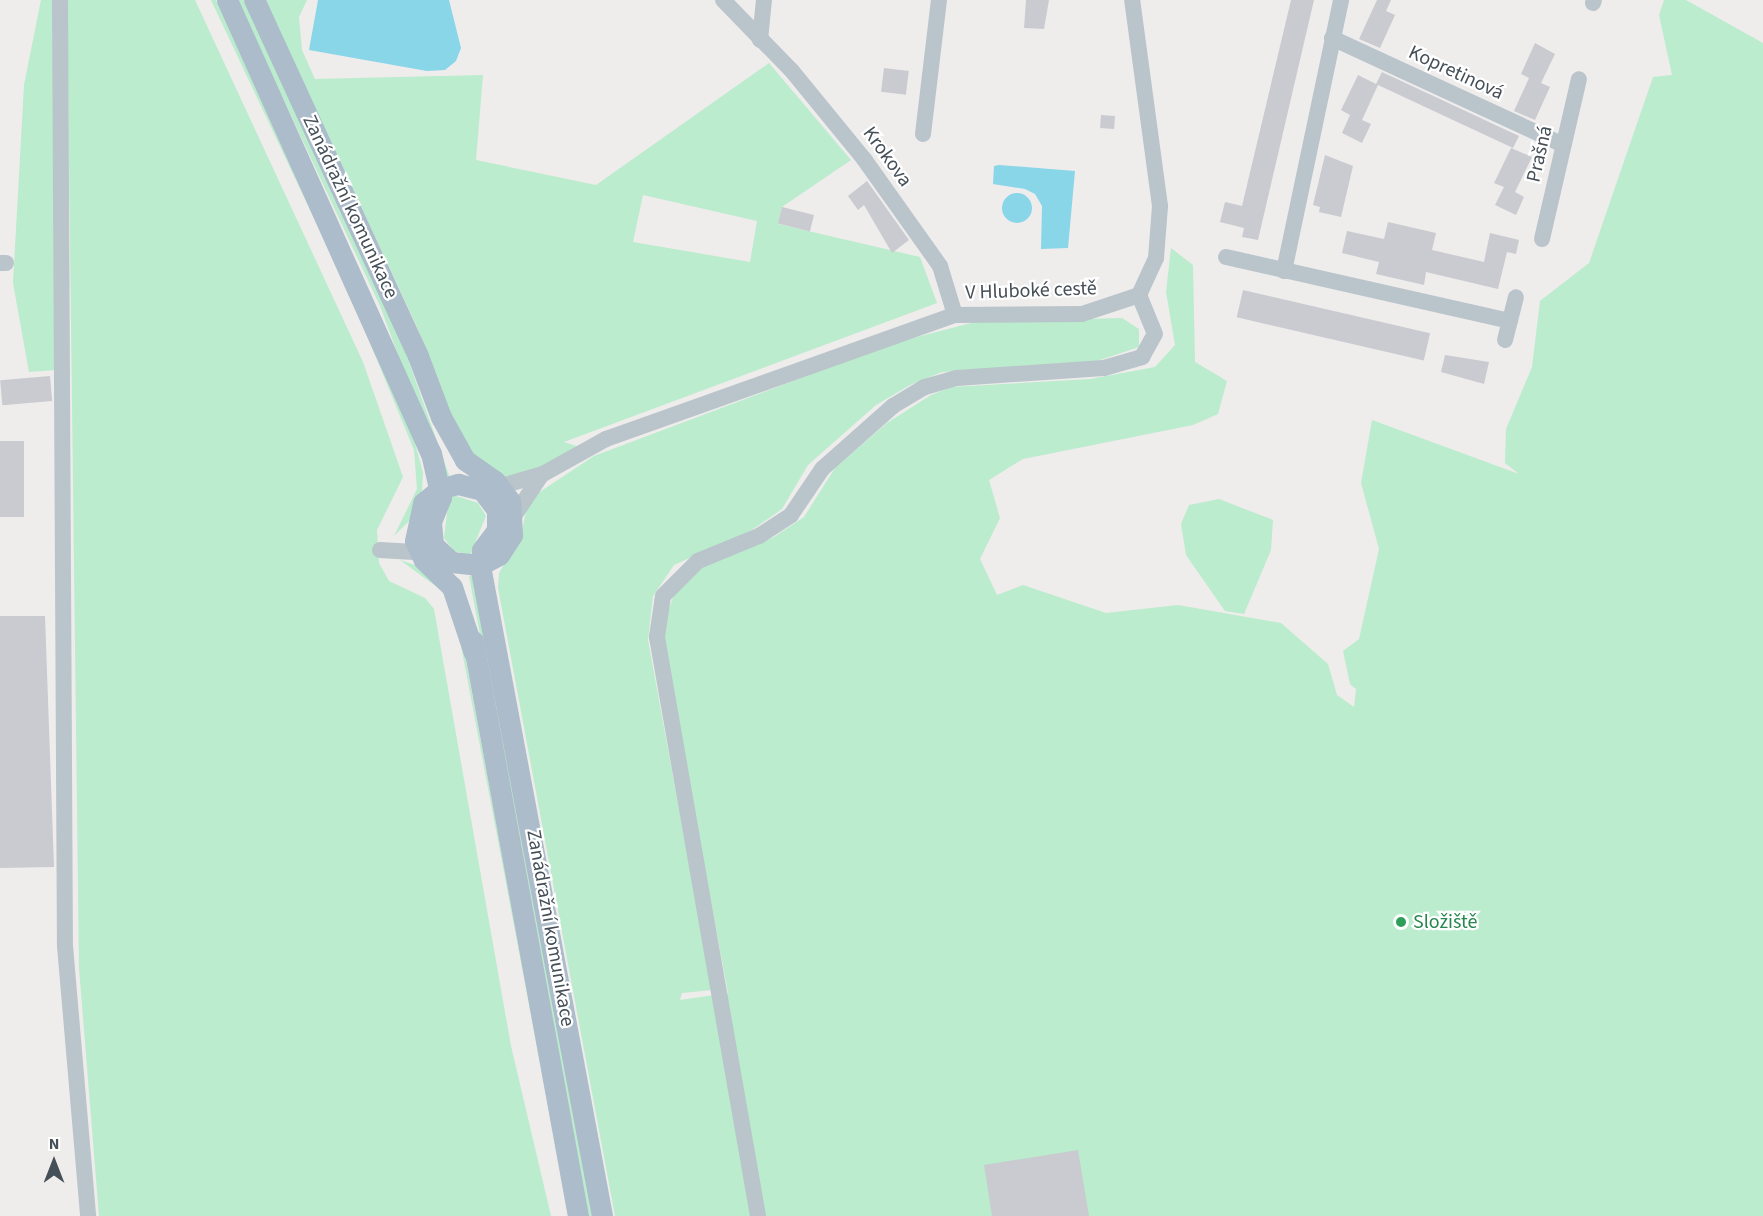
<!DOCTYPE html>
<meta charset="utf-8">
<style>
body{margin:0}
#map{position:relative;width:1763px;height:1216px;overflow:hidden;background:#efecec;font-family:"Source Sans 3",sans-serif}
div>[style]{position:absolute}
.green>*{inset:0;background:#baeccd}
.water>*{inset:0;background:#88d6e8}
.round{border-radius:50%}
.building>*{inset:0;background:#c9cbd1;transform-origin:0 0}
.minor>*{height:16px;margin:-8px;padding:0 8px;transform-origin:8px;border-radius:8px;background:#bac4cb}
.major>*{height:21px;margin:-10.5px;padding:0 10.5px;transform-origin:10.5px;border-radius:10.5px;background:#acbcca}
.dots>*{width:16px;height:16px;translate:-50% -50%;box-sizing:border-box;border:3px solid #fff;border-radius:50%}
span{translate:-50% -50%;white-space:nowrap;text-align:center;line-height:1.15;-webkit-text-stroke:4.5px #fff;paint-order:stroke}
.street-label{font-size:20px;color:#454f58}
.leisure-label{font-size:20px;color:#27864d}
.left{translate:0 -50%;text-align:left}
.north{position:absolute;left:24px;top:1132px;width:60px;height:60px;-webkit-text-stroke:4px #fff;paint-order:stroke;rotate:0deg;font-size:16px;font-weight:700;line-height:24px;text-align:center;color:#454f58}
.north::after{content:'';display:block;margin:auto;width:21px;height:27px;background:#454f58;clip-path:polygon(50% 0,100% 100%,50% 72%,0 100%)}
</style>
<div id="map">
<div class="green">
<i style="clip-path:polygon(41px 0,55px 0,56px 370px,29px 372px,13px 283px,24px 85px)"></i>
<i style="clip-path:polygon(67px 0,195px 0,363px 362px,403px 477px,377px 530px,379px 563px,389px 581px,425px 598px,434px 609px,511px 1046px,551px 1216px,99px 1216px,79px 968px)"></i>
<i style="clip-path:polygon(211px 0,216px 0,405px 416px,415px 443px,423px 473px,422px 491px,409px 521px,394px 536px,417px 489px,414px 450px,352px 299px)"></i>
<i style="clip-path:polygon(237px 0,244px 0,399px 334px,450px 478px,444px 479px,380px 306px)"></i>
<i style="clip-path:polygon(evenodd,265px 0,307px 0,299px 17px,302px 50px,315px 79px,483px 75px,476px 160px,596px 185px,769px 63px,851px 160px,782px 207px,778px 224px,920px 257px,937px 303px,564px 442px,580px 447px,549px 466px,508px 479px,483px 466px,459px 436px,417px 327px,265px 0,643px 195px,757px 221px,750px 262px,633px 242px,643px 195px)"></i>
<i style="clip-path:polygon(1664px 0,1686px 0,1763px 43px,1763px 1216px,615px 1216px,498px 588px,499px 573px,521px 535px,526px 511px,535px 495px,594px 456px,894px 343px,975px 322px,1122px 318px,1139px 329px,1139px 347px,1094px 362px,942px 372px,910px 385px,876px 405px,808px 465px,782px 509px,752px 530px,674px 565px,653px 596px,648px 640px,712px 990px,682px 993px,680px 1000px,728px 993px,665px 653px,664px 621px,674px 595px,697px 570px,774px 537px,804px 517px,835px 468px,887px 423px,931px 395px,952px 387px,1090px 379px,1155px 367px,1175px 345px,1166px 292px,1171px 248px,1193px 265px,1195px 362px,1227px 381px,1218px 414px,1193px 425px,1023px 459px,989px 480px,1000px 518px,980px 559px,997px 595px,1023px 585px,1106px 613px,1178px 605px,1281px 623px,1328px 664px,1337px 695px,1354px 707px,1356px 689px,1350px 684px,1343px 651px,1359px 639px,1379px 549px,1361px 483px,1372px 420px,1519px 474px,1505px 463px,1506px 429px,1532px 367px,1540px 301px,1589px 263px,1653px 77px,1672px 75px,1659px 15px)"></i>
<i style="clip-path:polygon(456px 496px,478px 503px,486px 516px,470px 555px,454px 551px,444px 538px,449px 498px)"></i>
<i style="clip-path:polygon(1219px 499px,1273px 520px,1271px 550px,1244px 614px,1225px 611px,1186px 555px,1181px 524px,1189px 505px)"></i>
<i style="clip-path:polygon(400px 560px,418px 566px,444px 587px,459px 623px,569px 1216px,459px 635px,445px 593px)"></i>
<i style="clip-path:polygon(476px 575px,595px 1216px,589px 1216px,469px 576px)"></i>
</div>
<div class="water">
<i style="clip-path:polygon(318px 0,449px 0,461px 48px,456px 61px,445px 70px,427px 71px,309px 50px)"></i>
<i style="clip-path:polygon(999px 165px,1075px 171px,1068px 248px,1041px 249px,1042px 206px,1035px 194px,1025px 189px,993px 184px,994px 166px)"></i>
<i class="round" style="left:1002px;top:193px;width:30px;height:30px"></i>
</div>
<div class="building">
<i style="clip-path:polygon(1026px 0,1049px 0,1044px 29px,1024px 28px)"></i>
<i style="clip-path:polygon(1291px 0,1314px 0,1258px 240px,1242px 237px,1244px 228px,1220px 222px,1225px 202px,1242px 206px)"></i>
<i style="clip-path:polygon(1377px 0,1391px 0,1386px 11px,1395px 15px,1380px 48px,1359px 39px)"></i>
<i style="clip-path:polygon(1535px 43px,1555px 54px,1541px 83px,1550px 87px,1535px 120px,1514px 111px,1529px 78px,1521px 74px)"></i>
<i style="left:884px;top:68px;width:25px;height:24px;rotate:7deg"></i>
<i style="clip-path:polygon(1382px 72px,1519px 136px,1513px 148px,1378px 85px,1362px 120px,1371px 124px,1362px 143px,1342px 133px,1350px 115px,1341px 110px,1358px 75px,1376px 84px)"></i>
<i style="left:1101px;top:115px;width:14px;height:13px;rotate:4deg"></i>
<i style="clip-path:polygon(1511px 148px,1532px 157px,1515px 192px,1524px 197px,1516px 215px,1495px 205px,1504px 187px,1494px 183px)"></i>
<i style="clip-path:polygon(1325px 155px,1353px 166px,1341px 217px,1319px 212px,1320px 207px,1313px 205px)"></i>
<i style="clip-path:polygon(867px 181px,909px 240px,892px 253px,864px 205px,858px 210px,848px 196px)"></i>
<i style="left:782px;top:207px;width:33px;height:17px;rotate:14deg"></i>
<i style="clip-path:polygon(1388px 222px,1436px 233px,1432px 250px,1484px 262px,1490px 233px,1519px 240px,1516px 254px,1507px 252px,1498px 289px,1426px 272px,1424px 285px,1376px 274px,1379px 262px,1342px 253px,1347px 231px,1384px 239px)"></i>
<i style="left:1243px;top:290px;width:192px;height:28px;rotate:13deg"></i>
<i style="clip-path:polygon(1445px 355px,1489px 362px,1484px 384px,1441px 372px)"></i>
<i style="left:50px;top:376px;width:25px;height:50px;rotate:85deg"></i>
<i style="left:0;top:441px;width:24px;height:76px"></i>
<i style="clip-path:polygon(0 616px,45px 616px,54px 867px,0 868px)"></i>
<i style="clip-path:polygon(1078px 1150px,1089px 1216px,992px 1216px,984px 1165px)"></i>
</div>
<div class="minor">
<i style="left:60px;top:0;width:946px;rotate:89.7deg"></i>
<i style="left:65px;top:946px;width:271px;rotate:85.1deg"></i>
<i style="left:723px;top:0;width:99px;rotate:45.8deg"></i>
<i style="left:792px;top:71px;width:114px;rotate:50.7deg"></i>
<i style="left:864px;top:159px;width:131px;rotate:54.6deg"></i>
<i style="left:940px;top:266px;width:51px;rotate:73deg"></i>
<i style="left:1593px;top:3px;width:3px;rotate:-72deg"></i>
<i style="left:1332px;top:38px;width:255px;rotate:24.8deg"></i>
<i style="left:760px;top:40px;width:40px;rotate:-84.3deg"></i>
<i style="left:923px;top:134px;width:135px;rotate:-83.2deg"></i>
<i style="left:1542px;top:239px;width:164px;rotate:-77deg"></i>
<i style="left:1226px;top:257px;width:291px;rotate:12.7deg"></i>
<i style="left:0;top:263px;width:6px"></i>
<i style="left:1284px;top:271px;width:277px;rotate:-78.1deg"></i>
<i style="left:1505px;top:340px;width:44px;rotate:-75.7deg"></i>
<i style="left:491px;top:489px;width:54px;rotate:-16.1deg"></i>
<i style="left:543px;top:474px;width:72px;rotate:-29.1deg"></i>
<i style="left:606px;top:439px;width:370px;rotate:-19.6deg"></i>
<i style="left:955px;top:315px;width:127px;rotate:-0.5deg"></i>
<i style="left:1082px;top:314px;width:60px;rotate:-18.4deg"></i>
<i style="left:1139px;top:295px;width:41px;rotate:-65.3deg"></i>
<i style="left:1156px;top:258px;width:52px;rotate:-85.6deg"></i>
<i style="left:1160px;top:206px;width:208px;rotate:-97.7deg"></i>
<i style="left:514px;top:516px;width:47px;rotate:-56.3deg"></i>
<i style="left:380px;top:550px;width:51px;rotate:3.4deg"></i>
<i style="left:758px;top:1216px;width:588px;rotate:-99.9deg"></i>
<i style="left:657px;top:637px;width:41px;rotate:-81.7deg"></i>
<i style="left:663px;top:596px;width:49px;rotate:-45deg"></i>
<i style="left:698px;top:561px;width:66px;rotate:-22.3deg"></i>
<i style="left:759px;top:536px;width:38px;rotate:-33deg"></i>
<i style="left:791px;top:515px;width:55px;rotate:-56deg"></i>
<i style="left:822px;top:469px;width:95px;rotate:-41.6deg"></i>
<i style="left:893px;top:406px;width:37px;rotate:-31deg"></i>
<i style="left:925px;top:387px;width:33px;rotate:-16deg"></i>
<i style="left:957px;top:378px;width:147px;rotate:-3.9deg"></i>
<i style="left:1104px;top:368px;width:40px;rotate:-16deg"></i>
<i style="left:1142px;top:357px;width:26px;rotate:-61deg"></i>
<i style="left:1155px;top:334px;width:42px;rotate:-112.3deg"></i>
</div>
<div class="major">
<i style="left:227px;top:0;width:497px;rotate:65.8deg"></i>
<i style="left:431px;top:453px;width:45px;rotate:77.2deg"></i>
<i style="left:441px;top:497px;width:27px;rotate:112deg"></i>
<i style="left:431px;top:522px;width:23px;rotate:85deg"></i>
<i style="left:433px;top:545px;width:25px;rotate:43deg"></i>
<i style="left:451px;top:562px;width:29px;rotate:6deg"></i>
<i style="left:480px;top:565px;width:21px;rotate:-28deg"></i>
<i style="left:499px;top:555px;width:24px;rotate:-57deg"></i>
<i style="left:512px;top:535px;width:34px;rotate:-93deg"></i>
<i style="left:510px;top:501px;width:25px;rotate:-127deg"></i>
<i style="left:495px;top:481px;width:37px;rotate:-145deg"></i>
<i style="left:465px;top:460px;width:49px;rotate:-119.2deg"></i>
<i style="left:441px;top:417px;width:65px;rotate:-110.7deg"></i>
<i style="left:418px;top:356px;width:392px;rotate:-114.7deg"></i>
<i style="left:473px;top:641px;width:585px;rotate:79.65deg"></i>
<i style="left:474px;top:653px;width:70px;rotate:-108.4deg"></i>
<i style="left:452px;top:587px;width:39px;rotate:-136deg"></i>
<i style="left:424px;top:560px;width:21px;rotate:-115deg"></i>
<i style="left:415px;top:541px;width:39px;rotate:-78deg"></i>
<i style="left:423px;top:503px;width:22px;rotate:-39deg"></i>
<i style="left:440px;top:489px;width:19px;rotate:-16deg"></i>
<i style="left:458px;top:484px;width:25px;rotate:14deg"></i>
<i style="left:482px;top:490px;width:25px;rotate:53deg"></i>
<i style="left:497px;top:510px;width:20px;rotate:90deg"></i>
<i style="left:497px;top:530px;width:25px;rotate:127deg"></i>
<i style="left:482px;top:550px;width:21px;rotate:93deg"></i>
<i style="left:481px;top:571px;width:656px;rotate:79.37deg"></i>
</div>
<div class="dots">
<i style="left:1401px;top:922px;background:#2e9e5b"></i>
</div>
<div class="street-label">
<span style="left:1456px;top:73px;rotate:25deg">Kopretinová</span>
<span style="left:1540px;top:154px;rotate:-77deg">Prašná</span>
<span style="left:887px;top:157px;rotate:54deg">Krokova</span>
<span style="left:350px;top:207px;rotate:65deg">Zanádražní komunikace</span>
<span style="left:1031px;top:291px;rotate:-2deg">V Hluboké cestě</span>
<span style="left:550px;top:928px;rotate:80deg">Zanádražní komunikace</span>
</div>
<div class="leisure-label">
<span class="left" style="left:1413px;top:922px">Složiště</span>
</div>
<div class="north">N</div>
</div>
